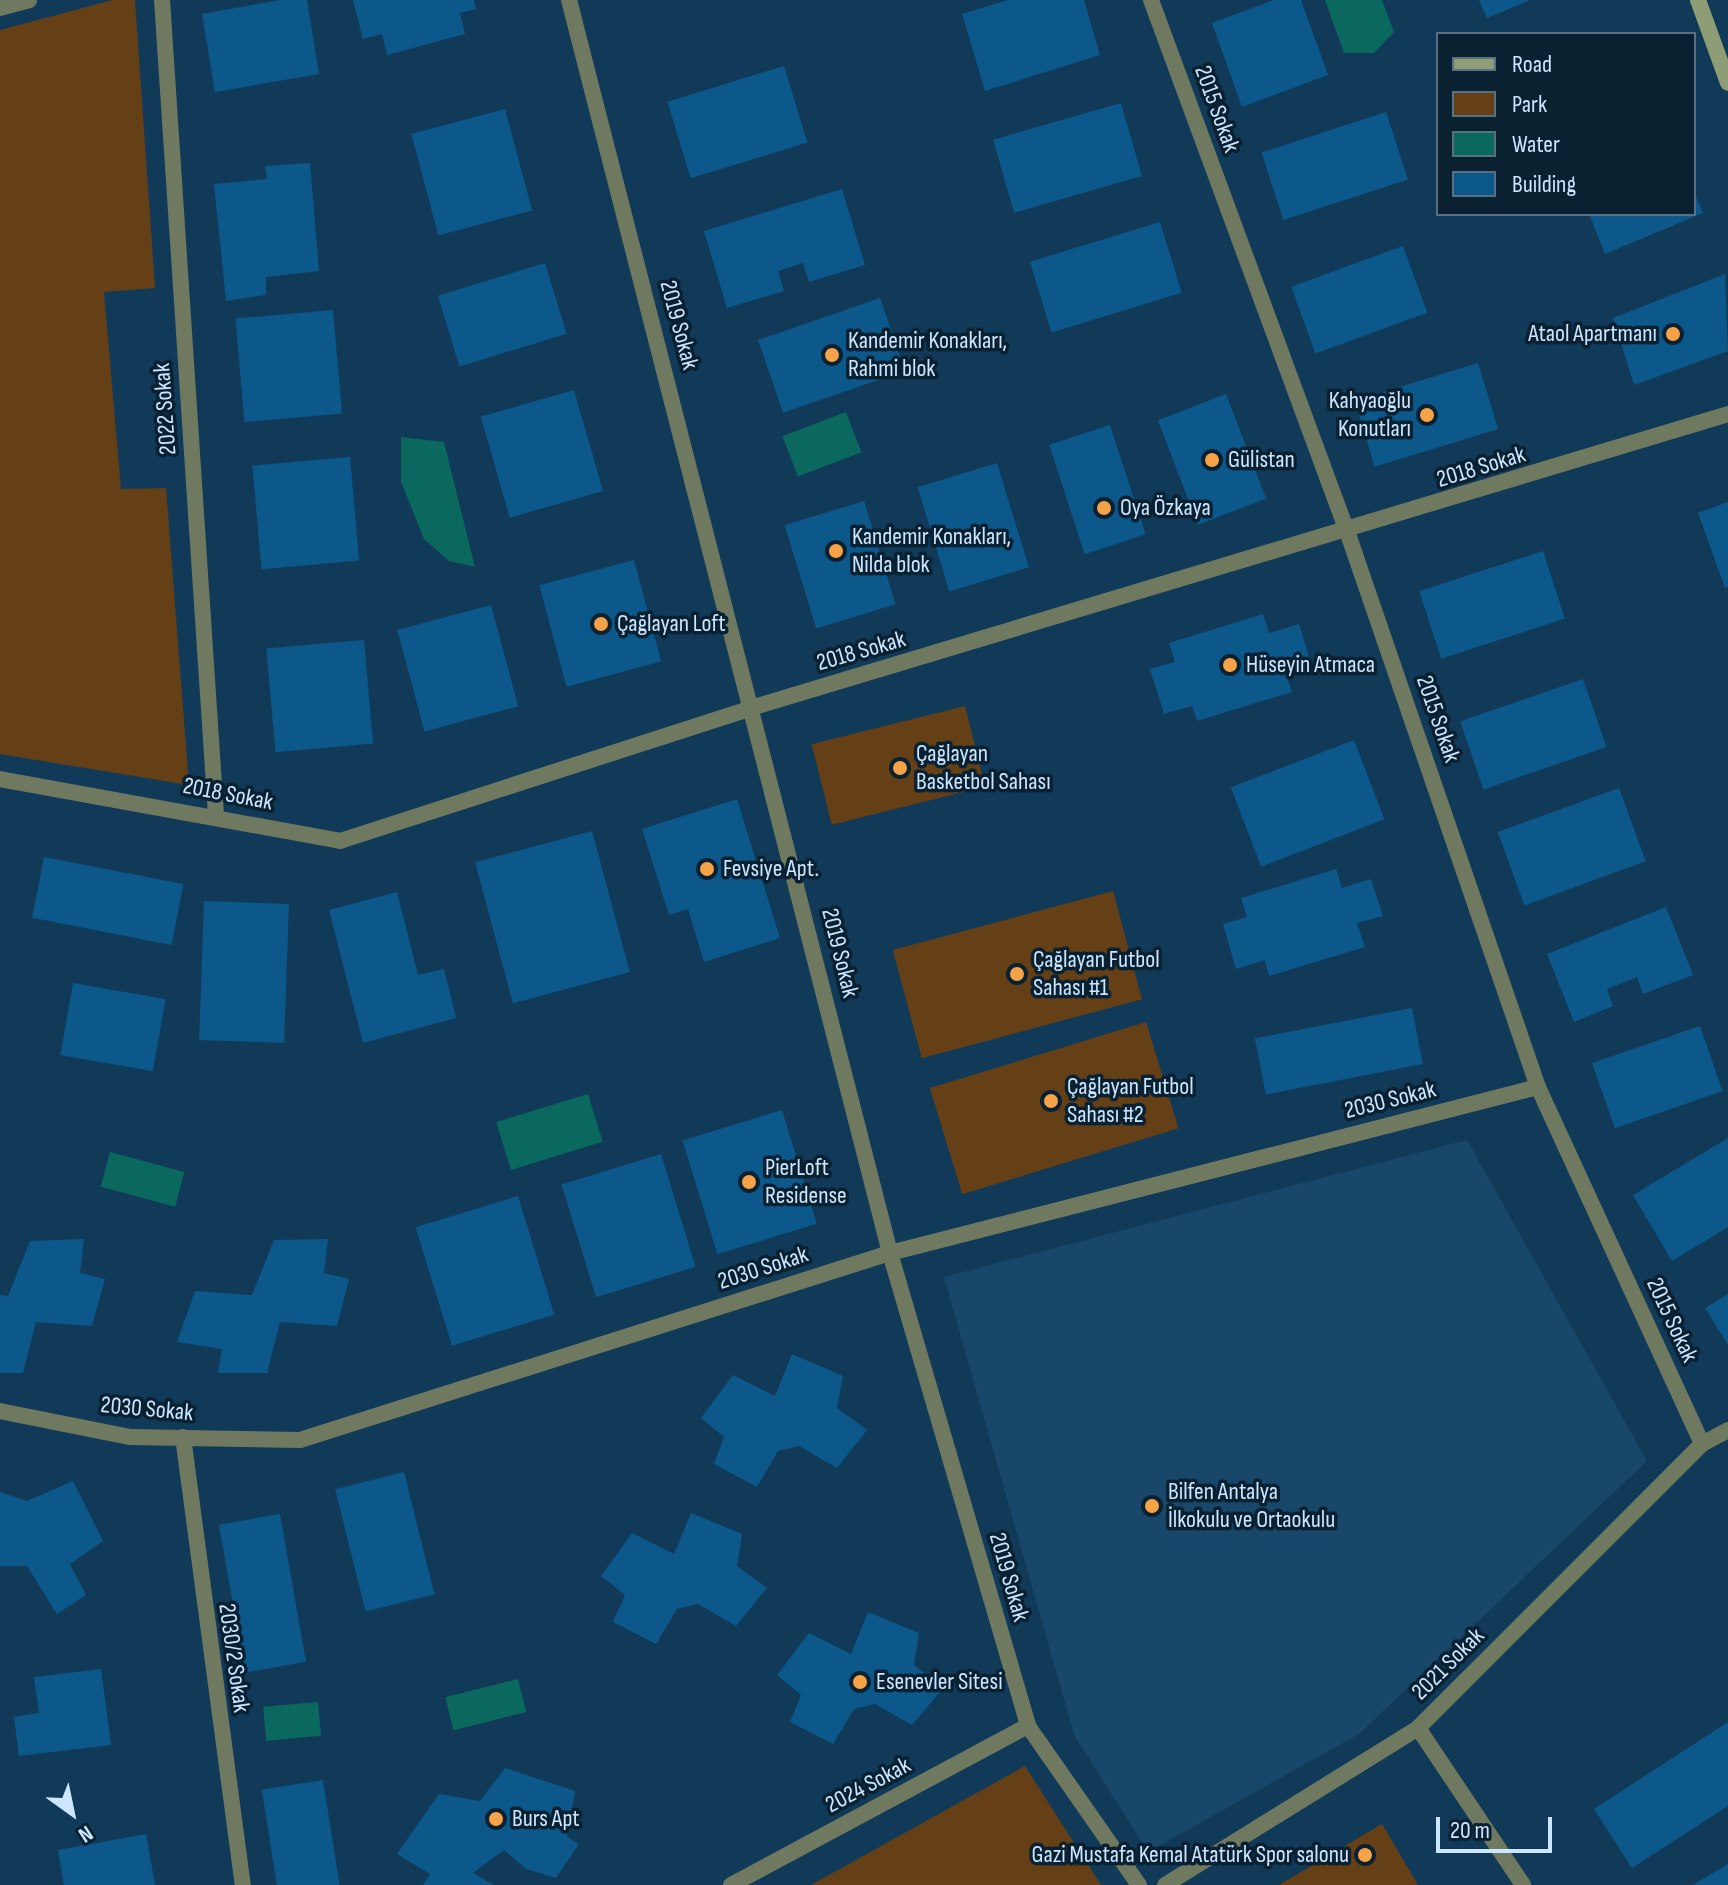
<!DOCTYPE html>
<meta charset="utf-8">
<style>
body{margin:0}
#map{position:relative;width:1728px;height:1885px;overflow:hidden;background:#113a59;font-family:"Sofia Sans Condensed",sans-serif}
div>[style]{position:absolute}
.built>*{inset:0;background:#184769}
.green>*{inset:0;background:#654017;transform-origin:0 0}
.water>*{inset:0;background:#0a685f;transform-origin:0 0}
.building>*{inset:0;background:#0c588a;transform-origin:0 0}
.street>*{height:16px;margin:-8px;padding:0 8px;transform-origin:8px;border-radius:8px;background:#6f7960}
.secondary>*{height:16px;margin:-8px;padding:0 8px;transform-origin:8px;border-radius:8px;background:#8e9d75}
.dots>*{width:22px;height:22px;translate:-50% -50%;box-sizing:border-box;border:4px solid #0a2132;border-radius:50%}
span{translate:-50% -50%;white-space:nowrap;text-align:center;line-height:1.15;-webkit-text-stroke:7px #0a2132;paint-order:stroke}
.street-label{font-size:24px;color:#cbe6fe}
.poi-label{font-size:24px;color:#cbe6fe}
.right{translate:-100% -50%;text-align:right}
.left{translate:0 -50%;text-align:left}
.legend{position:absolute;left:1436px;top:32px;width:260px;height:184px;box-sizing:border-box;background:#0a2132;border:2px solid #577084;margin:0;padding:10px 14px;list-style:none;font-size:24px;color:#cbe6fe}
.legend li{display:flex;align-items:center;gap:16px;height:40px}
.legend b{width:40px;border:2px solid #577084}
.north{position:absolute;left:32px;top:1773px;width:80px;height:80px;-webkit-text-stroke:6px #0a2132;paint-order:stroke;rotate:147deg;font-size:22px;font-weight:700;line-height:32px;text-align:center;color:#cbe6fe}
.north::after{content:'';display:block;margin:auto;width:28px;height:36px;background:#cbe6fe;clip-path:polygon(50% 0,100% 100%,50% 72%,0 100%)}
.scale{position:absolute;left:1436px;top:1817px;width:116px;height:36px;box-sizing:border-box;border:4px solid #cbe6fe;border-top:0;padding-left:10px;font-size:24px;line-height:28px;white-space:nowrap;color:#cbe6fe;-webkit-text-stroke:6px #0a2132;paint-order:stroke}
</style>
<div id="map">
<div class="built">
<i style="clip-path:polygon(1467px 1140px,1647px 1461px,1359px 1734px,1148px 1852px,1074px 1735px,944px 1277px)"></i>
</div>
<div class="green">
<i style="clip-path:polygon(113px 0,135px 0,155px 288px,104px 292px,121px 489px,166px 488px,189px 785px,0 754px,0 30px)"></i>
<i style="left:965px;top:706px;width:83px;height:158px;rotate:76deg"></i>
<i style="left:1113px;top:891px;width:112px;height:228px;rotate:75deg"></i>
<i style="left:1146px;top:1022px;width:111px;height:226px;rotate:73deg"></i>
<i style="clip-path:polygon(1025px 1766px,1101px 1885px,811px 1885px)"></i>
<i style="clip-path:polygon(1382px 1824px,1418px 1885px,1279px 1885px)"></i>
</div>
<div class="water">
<i style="clip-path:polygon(1325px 0,1382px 0,1394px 32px,1374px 53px,1344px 53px)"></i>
<i style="left:846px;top:412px;width:43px;height:68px;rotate:69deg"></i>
<i style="clip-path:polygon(401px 437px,444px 442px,475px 567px,449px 561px,424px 539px,401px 482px)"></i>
<i style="left:588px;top:1094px;width:50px;height:96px;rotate:73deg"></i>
<i style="left:110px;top:1152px;width:77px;height:36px;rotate:15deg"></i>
<i style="left:518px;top:1679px;width:34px;height:75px;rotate:76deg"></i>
<i style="left:318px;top:1702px;width:34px;height:55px;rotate:85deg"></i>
</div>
<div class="building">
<i style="clip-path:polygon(280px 0,307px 0,319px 74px,215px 92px,202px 14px)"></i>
<i style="clip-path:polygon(353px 0,474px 0,476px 9px,460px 13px,465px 34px,387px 55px,382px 34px,363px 39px)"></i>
<i style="clip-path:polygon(1008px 0,1084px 0,1100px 55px,985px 91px,962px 14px)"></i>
<i style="clip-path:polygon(1274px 0,1301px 0,1328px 75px,1242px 107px,1212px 23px)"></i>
<i style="clip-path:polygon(1479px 0,1530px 0,1487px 18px)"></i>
<i style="left:784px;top:66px;width:80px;height:122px;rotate:73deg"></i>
<i style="left:1121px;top:103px;width:76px;height:133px;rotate:74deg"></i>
<i style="left:505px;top:109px;width:105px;height:97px;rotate:75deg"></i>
<i style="left:1386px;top:112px;width:71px;height:131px;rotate:72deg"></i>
<i style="clip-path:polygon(310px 163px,319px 271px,266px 277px,266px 295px,226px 301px,214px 184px,267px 179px,265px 166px)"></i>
<i style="clip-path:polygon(842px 189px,865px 265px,809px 282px,803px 263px,778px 271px,784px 291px,727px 308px,704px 231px)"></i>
<i style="clip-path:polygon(1694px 191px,1703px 213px,1605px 254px,1589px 214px,1694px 214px)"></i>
<i style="left:1160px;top:222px;width:74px;height:136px;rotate:73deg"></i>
<i style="left:1403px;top:246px;width:71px;height:119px;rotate:70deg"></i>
<i style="left:545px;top:263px;width:74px;height:112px;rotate:73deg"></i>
<i style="clip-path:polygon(1725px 274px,1728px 351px,1634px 385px,1613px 318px)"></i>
<i style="left:880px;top:298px;width:77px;height:129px;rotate:71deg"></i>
<i style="left:333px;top:310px;width:104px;height:98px;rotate:85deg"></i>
<i style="left:1478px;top:363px;width:69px;height:129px;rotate:73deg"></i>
<i style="left:574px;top:390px;width:105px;height:97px;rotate:74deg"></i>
<i style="left:1226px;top:394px;width:112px;height:73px;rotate:69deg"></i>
<i style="left:1110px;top:425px;width:115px;height:64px;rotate:72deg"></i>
<i style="left:350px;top:457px;width:104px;height:98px;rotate:85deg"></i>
<i style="left:997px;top:463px;width:109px;height:83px;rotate:73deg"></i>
<i style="left:864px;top:501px;width:108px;height:83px;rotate:73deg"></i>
<i style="clip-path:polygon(1728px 502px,1728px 587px,1725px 588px,1698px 513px)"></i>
<i style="left:1543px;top:551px;width:71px;height:130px;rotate:72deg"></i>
<i style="left:634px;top:560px;width:105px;height:98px;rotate:75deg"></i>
<i style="left:491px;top:605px;width:105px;height:97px;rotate:75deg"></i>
<i style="clip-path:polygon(1263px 614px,1269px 633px,1299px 624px,1310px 660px,1284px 668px,1292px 692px,1197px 721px,1192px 706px,1164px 714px,1150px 669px,1175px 662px,1169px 643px)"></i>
<i style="left:364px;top:640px;width:104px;height:98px;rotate:85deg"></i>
<i style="left:1583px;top:679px;width:72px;height:130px;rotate:71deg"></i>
<i style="left:1354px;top:740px;width:85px;height:132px;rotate:69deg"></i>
<i style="left:1619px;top:788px;width:78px;height:129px;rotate:70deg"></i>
<i style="clip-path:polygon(737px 799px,780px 938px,704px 962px,688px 909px,669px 915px,642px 829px)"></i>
<i style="left:592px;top:831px;width:146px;height:121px;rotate:75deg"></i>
<i style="left:44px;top:857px;width:142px;height:62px;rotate:11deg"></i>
<i style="clip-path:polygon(1336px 869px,1342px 888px,1371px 879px,1383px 916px,1357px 923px,1365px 947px,1269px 976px,1265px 960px,1236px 969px,1223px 924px,1247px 917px,1241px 898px)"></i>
<i style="clip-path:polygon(397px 892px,418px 975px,444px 969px,456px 1018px,363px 1043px,329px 910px)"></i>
<i style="left:204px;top:901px;width:85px;height:139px;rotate:2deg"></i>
<i style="clip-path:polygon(1666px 907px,1693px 975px,1643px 994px,1637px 977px,1607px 989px,1613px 1006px,1574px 1022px,1547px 954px)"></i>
<i style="left:73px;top:983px;width:94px;height:73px;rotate:10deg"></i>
<i style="left:1412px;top:1008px;width:57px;height:160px;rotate:79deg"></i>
<i style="left:1700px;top:1026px;width:69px;height:114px;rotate:71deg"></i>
<i style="left:782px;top:1110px;width:119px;height:104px;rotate:73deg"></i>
<i style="clip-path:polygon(1728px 1138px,1728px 1227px,1672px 1261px,1633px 1195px)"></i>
<i style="left:661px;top:1154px;width:118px;height:104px;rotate:73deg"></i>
<i style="left:518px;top:1196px;width:124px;height:107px;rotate:73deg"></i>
<i style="clip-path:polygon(84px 1239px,80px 1273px,105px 1279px,92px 1326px,36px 1322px,23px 1373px,0 1373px,0 1295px,8px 1296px,30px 1241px)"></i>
<i style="clip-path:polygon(328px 1239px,324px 1273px,349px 1279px,337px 1326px,280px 1322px,267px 1373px,218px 1373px,222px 1349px,177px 1342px,195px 1291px,252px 1295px,274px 1240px)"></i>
<i style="clip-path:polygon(1728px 1294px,1728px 1345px,1705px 1308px)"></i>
<i style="clip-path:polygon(792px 1354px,843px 1376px,837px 1408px,867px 1430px,837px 1468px,799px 1446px,778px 1451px,757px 1487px,714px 1464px,724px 1437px,701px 1418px,733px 1375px,775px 1396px)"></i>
<i style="left:404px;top:1472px;width:126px;height:71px;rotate:76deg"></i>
<i style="clip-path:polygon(73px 1481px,103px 1541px,70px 1564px,86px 1595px,57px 1614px,27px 1566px,0 1566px,0 1492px,27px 1501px)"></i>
<i style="clip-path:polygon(691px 1513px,742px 1534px,737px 1566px,767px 1588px,736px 1626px,698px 1604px,677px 1609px,656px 1644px,613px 1622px,625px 1595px,601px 1576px,632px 1533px,674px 1554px)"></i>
<i style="left:280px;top:1514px;width:150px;height:62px;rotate:80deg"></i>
<i style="clip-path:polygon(868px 1612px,919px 1633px,914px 1665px,943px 1688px,912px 1725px,875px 1704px,854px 1709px,833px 1744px,790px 1722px,801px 1695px,777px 1675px,809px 1633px,851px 1654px)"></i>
<i style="clip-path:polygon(101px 1669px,111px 1745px,19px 1756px,14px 1717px,39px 1713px,34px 1677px)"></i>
<i style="clip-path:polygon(1728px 1722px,1728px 1806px,1632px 1868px,1594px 1809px)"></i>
<i style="clip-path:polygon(505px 1768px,575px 1791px,567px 1837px,579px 1844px,556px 1878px,526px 1869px,504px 1850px,473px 1873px,494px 1885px,423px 1885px,430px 1874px,397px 1854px,439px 1794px,480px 1801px)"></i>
<i style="left:323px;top:1780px;width:106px;height:62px;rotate:81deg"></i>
<i style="clip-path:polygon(146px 1834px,155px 1885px,64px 1885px,58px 1850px)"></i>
<i style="clip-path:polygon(1728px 1864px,1728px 1885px,1693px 1885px)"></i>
</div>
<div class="street">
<i style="left:162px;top:0;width:817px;rotate:86.21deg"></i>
<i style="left:569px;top:0;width:1293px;rotate:75.63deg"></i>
<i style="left:890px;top:1253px;width:493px;rotate:73.7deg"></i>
<i style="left:1028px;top:1726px;width:194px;rotate:55.1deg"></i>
<i style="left:1151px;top:0;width:569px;rotate:69.75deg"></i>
<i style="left:1348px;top:534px;width:585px;rotate:71.04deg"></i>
<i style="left:1538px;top:1087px;width:393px;rotate:65.3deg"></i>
<i style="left:0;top:8px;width:30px;rotate:-15deg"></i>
<i style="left:0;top:779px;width:346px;rotate:10.3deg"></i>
<i style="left:340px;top:841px;width:435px;rotate:-17.9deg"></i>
<i style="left:754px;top:707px;width:1017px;rotate:-16.74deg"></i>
<i style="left:0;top:1411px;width:133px;rotate:11.3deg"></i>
<i style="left:130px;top:1437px;width:170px;rotate:1deg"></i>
<i style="left:300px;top:1440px;width:619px;rotate:-17.59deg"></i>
<i style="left:890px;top:1253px;width:669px;rotate:-14.37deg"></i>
<i style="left:183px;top:1437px;width:452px;rotate:82.4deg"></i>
<i style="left:1418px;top:1728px;width:189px;rotate:56.2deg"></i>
<i style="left:731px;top:1885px;width:337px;rotate:-28.2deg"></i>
<i style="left:1165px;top:1885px;width:298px;rotate:-31.8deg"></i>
<i style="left:1418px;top:1728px;width:402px;rotate:-45deg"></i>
<i style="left:1702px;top:1444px;width:30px;rotate:-28deg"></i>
</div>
<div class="secondary">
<i style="left:1698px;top:0;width:88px;rotate:70.1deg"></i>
</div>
<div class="dots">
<i style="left:1673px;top:334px;background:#f6a247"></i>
<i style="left:832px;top:355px;background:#f6a247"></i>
<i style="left:1427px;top:415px;background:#f6a247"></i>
<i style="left:1212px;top:460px;background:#f6a247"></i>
<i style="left:1104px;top:508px;background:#f6a247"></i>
<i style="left:836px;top:551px;background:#f6a247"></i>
<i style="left:601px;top:624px;background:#f6a247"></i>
<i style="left:1230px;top:665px;background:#f6a247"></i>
<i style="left:900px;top:768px;background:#f6a247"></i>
<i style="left:707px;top:869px;background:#f6a247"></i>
<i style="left:1017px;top:974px;background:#f6a247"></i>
<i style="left:1051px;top:1101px;background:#f6a247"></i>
<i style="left:749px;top:1182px;background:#f6a247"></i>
<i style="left:1152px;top:1506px;background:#f6a247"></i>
<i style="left:860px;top:1682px;background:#f6a247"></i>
<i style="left:496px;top:1819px;background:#f6a247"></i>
<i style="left:1365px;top:1855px;background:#f6a247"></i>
</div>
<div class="street-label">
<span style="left:1217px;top:109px;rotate:70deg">2015 Sokak</span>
<span style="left:679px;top:325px;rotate:75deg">2019 Sokak</span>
<span style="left:165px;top:409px;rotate:-94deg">2022 Sokak</span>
<span style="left:1481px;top:467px;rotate:-17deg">2018 Sokak</span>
<span style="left:861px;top:651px;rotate:-16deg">2018 Sokak</span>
<span style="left:1438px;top:719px;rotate:71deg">2015 Sokak</span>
<span style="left:228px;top:794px;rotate:11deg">2018 Sokak</span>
<span style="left:840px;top:953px;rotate:76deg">2019 Sokak</span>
<span style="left:1390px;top:1100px;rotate:-14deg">2030 Sokak</span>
<span style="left:763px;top:1268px;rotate:-18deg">2030 Sokak</span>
<span style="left:1672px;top:1320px;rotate:65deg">2015 Sokak</span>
<span style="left:147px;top:1409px;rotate:5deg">2030 Sokak</span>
<span style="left:1009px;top:1577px;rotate:74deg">2019 Sokak</span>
<span style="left:234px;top:1658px;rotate:82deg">2030/2 Sokak</span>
<span style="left:1448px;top:1664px;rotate:-45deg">2021 Sokak</span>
<span style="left:868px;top:1785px;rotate:-28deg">2024 Sokak</span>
</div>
<div class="poi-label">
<span class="right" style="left:1657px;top:334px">Ataol Apartmanı</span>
<span class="left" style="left:848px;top:355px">Kandemir Konakları,<br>Rahmi blok</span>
<span class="right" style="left:1411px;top:415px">Kahyaoğlu<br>Konutları</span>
<span class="left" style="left:1228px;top:460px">Gülistan</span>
<span class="left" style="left:1120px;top:508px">Oya Özkaya</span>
<span class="left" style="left:852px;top:551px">Kandemir Konakları,<br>Nilda blok</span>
<span class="left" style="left:617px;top:624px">Çağlayan Loft</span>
<span class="left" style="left:1246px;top:665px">Hüseyin Atmaca</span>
<span class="left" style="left:916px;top:768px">Çağlayan<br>Basketbol Sahası</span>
<span class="left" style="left:723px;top:869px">Fevsiye Apt.</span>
<span class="left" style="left:1033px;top:974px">Çağlayan Futbol<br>Sahası #1</span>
<span class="left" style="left:1067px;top:1101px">Çağlayan Futbol<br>Sahası #2</span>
<span class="left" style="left:765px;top:1182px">PierLoft<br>Residense</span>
<span class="left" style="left:1168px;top:1506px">Bilfen Antalya<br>İlkokulu ve Ortaokulu</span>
<span class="left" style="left:876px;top:1682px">Esenevler Sitesi</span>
<span class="left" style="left:512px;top:1819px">Burs Apt</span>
<span class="right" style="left:1349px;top:1855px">Gazi Mustafa Kemal Atatürk Spor salonu</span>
</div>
<ul class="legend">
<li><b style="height:10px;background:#8e9d75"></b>Road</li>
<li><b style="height:22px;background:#654017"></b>Park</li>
<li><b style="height:22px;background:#0a685f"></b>Water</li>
<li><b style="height:22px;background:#0c588a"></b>Building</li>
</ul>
<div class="north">N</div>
<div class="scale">20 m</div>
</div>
